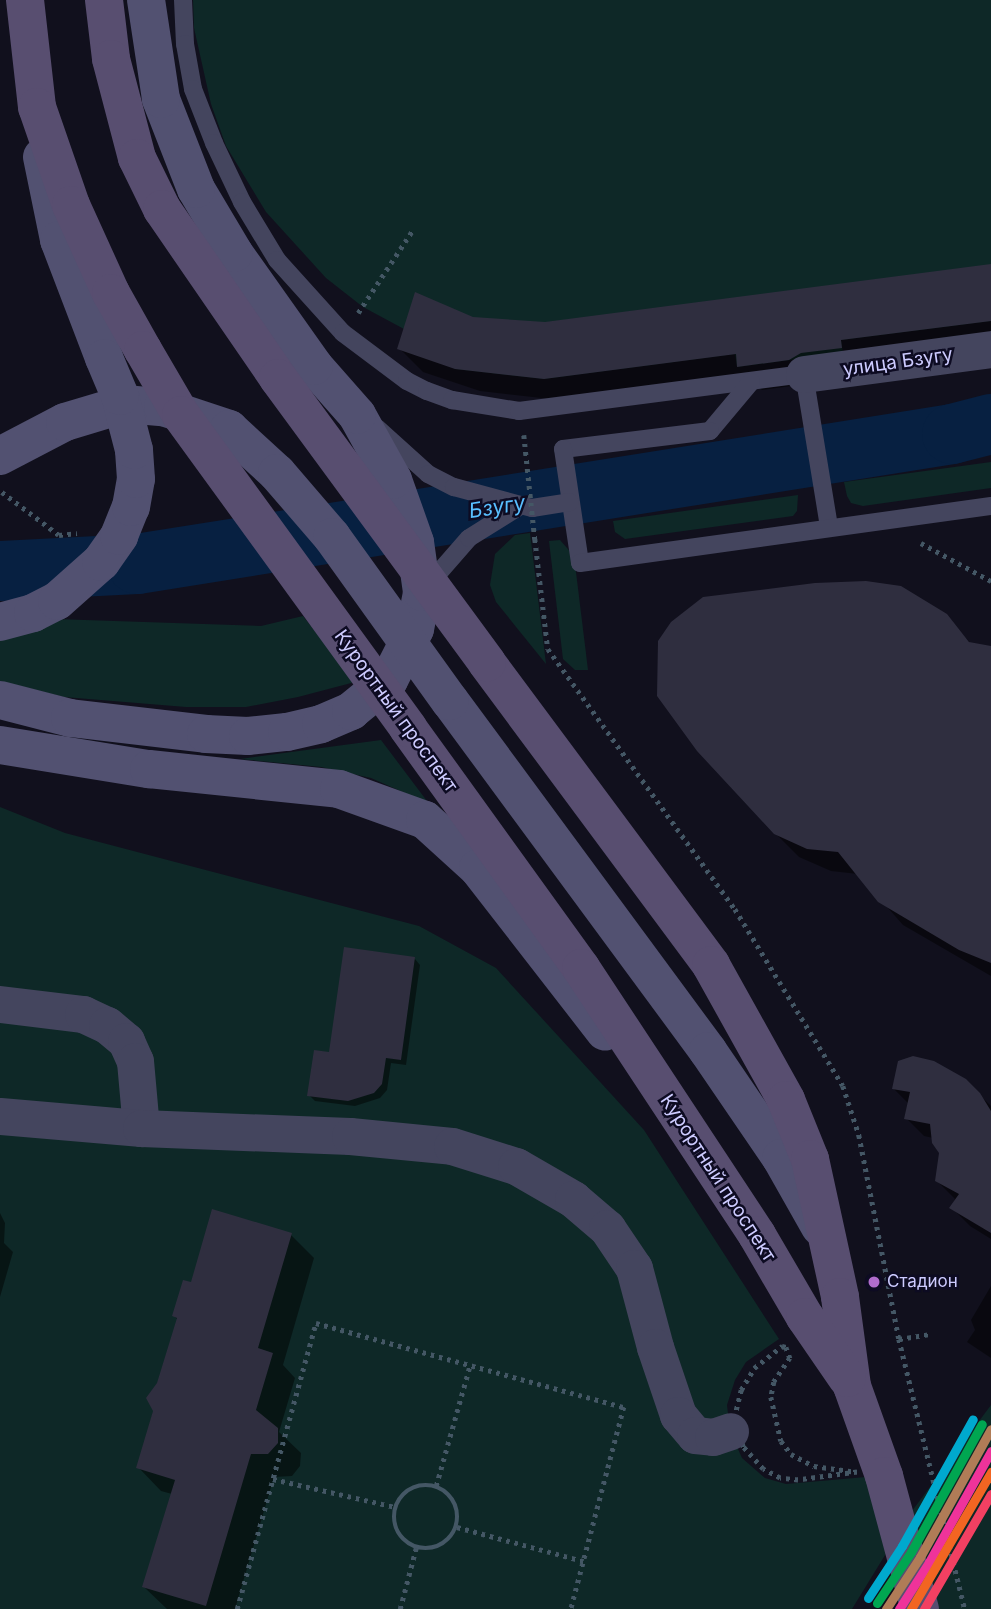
<!DOCTYPE html>
<meta charset="utf-8">
<style>
body{margin:0}
#map{position:relative;width:991px;height:1609px;overflow:hidden;background:#11101d;font-family:Inter,sans-serif}
div>[style]{position:absolute}
.green>*{inset:0;background:#0e2827}
.shadow>*{inset:0;background:#0007}
.river>*{height:60px;margin:-30px;padding:0 30px;transform-origin:30px;border-radius:30px;background:#072041}
.building>*{inset:0;background:#2f2e3f}
.path>*{height:4.5px;margin-top:-2.25px;transform-origin:0;background:repeating-linear-gradient(90deg,#445765 0 3.5px,transparent 0 8.5px)}
.path>.ring{margin:-2.25px;padding:0;box-sizing:content-box;background:none;border:4.5px solid #445765;border-radius:50%}
.lane>*{height:18px;margin:-9px;padding:0 9px;transform-origin:9px;border-radius:9px;background:#44455e}
.street>*{height:37px;margin:-18.5px;padding:0 18.5px;transform-origin:18.5px;border-radius:18.5px;background:#44455e}
.secondary>*{height:38px;margin:-19px;padding:0 19px;transform-origin:19px;border-radius:19px;background:#525171}
.primary>*{height:38px;margin:-19px;padding:0 19px;transform-origin:19px;border-radius:19px;background:#584e70}
.path-bridge>*{height:4.5px;margin-top:-2.25px;transform-origin:0;background:repeating-linear-gradient(90deg,#445765 0 3.5px,transparent 0 8.5px)}
.secondary-bridge>*{height:38px;margin:-19px;padding:0 19px;transform-origin:19px;border-radius:19px;background:#525171}
.primary-bridge>*{height:38px;margin:-19px;padding:0 19px;transform-origin:19px;border-radius:19px;background:#584e70}
.rail-1>*{height:9px;margin:-4.5px;padding:0 4.5px;transform-origin:4.5px;border-radius:4.5px;background:#b07c57}
.rail-2>*{height:9px;margin:-4.5px;padding:0 4.5px;transform-origin:4.5px;border-radius:4.5px;background:#ef339a}
.rail-3>*{height:9px;margin:-4.5px;padding:0 4.5px;transform-origin:4.5px;border-radius:4.5px;background:#00a651}
.rail-4>*{height:9px;margin:-4.5px;padding:0 4.5px;transform-origin:4.5px;border-radius:4.5px;background:#f26522}
.rail-5>*{height:9px;margin:-4.5px;padding:0 4.5px;transform-origin:4.5px;border-radius:4.5px;background:#00a9ce}
.rail-6>*{height:9px;margin:-4.5px;padding:0 4.5px;transform-origin:4.5px;border-radius:4.5px;background:#f24062}
.dots>*{width:19px;height:19px;translate:-50% -50%;box-sizing:border-box;border:4px solid #0d0b22;border-radius:50%}
span{translate:-50% -50%;white-space:nowrap;text-align:center;line-height:1.15;-webkit-text-stroke:5px #0d0b22;paint-order:stroke}
.bus-label{font-size:17px;color:#cdcbff}
.left{translate:0 -50%;text-align:left}
.street-label{font-size:19px;color:#cdcbff}
.water-label{font-size:21px;color:#59bfff;font-style:italic}
</style>
<div id="map">
<div class="green">
<i style="clip-path:polygon(193px 0,991px 0,991px 321px,841px 340px,843px 353px,737px 367px,735px 354px,544px 379px,455px 369px,404px 329px,363px 307px,326px 278px,266px 212px,226px 146px,211px 104px,194px 28px)"></i>
<i style="clip-path:polygon(991px 462px,991px 488px,863px 506px,851px 503px,847px 496px,844px 482px)"></i>
<i style="clip-path:polygon(798px 495px,797px 511px,793px 516px,625px 539px,615px 532px,613px 521px)"></i>
<i style="clip-path:polygon(530px 533px,546px 664px,496px 602px,490px 585px,495px 554px,515px 535px)"></i>
<i style="clip-path:polygon(560px 540px,574px 556px,588px 670px,575px 670px,563px 659px,549px 541px)"></i>
<i style="clip-path:polygon(303px 616px,355px 682px,298px 697px,246px 707px,186px 707px,64px 697px,0 681px,0 636px,55px 619px,261px 626px)"></i>
<i style="clip-path:polygon(381px 740px,436px 813px,414px 797px,371px 778px,321px 767px,240px 759px)"></i>
<i style="clip-path:polygon(0 807px,65px 833px,419px 926px,496px 968px,644px 1130px,779px 1339px,746px 1362px,735px 1380px,727px 1405px,730px 1431px,742px 1458px,765px 1478px,786px 1484px,866px 1477px,909px 1515px,991px 1405px,991px 1609px,926px 1609px,909px 1516px,852px 1609px,0 1609px)"></i>
</div>
<div class="shadow">
<i style="clip-path:polygon(991px 266px,991px 345px,813px 383px,762px 390px,750px 378px,568px 401px,480px 391px,423px 372px,399px 348px,473px 319px,545px 324px)"></i>
<i style="clip-path:polygon(946px 616px,991px 666px,991px 976px,903px 925px,858px 874px,831px 871px,799px 857px,775px 833px)"></i>
<i style="clip-path:polygon(415px 959px,420px 965px,406px 1065px,391px 1063px,387px 1090px,380px 1098px,355px 1106px,315px 1101px,309px 1095px,331px 1054px)"></i>
<i style="clip-path:polygon(965px 1081px,991px 1106px,991px 1239px,970px 1226px,952px 1208px,955px 1199px,937px 1181px,941px 1152px,933px 1138px,924px 1136px,906px 1118px,909px 1104px,894px 1089px)"></i>
<i style="clip-path:polygon(0 1213px,5px 1223px,4px 1243px,13px 1252px,0 1297px)"></i>
<i style="clip-path:polygon(291px 1235px,314px 1258px,283px 1365px,295px 1378px,279px 1432px,301px 1453px,300px 1466px,292px 1476px,274px 1477px,235px 1609px,167px 1609px,144px 1587px,172px 1494px,161px 1491px,138px 1467px,178px 1320px,174px 1316px,192px 1284px)"></i>
<i style="clip-path:polygon(991px 1286px,991px 1358px,967px 1342px,975px 1330px,971px 1320px)"></i>
</div>
<div class="river">
<i style="left:0;top:571px;width:137px;rotate:-2.9deg"></i>
<i style="left:137px;top:564px;width:825px;rotate:-9.06deg"></i>
<i style="left:952px;top:434px;width:40px;rotate:-14.4deg"></i>
</div>
<div class="building">
<i style="clip-path:polygon(991px 264px,991px 321px,841px 340px,842px 348px,801px 353px,789px 360px,737px 367px,736px 354px,544px 379px,455px 369px,397px 349px,415px 292px,473px 317px,545px 322px)"></i>
<i style="clip-path:polygon(866px 581px,901px 586px,947px 614px,969px 642px,991px 646px,991px 963px,959px 950px,878px 902px,838px 852px,807px 849px,774px 834px,697px 751px,657px 696px,658px 641px,671px 622px,703px 597px,815px 583px)"></i>
<i style="clip-path:polygon(344px 947px,415px 957px,401px 1060px,386px 1058px,382px 1084px,374px 1093px,348px 1101px,307px 1096px,314px 1050px,329px 1052px)"></i>
<i style="clip-path:polygon(913px 1056px,934px 1061px,966px 1079px,980px 1093px,991px 1111px,991px 1233px,949px 1208px,959px 1194px,935px 1181px,939px 1153px,932px 1143px,930px 1124px,904px 1119px,910px 1092px,892px 1089px,898px 1061px)"></i>
<i style="clip-path:polygon(212px 1209px,292px 1233px,258px 1348px,273px 1353px,256px 1410px,278px 1428px,278px 1443px,268px 1454px,251px 1454px,206px 1606px,142px 1587px,175px 1480px,136px 1468px,153px 1411px,146px 1398px,157px 1383px,177px 1318px,172px 1316px,183px 1280px,191px 1282px)"></i>
</div>
<div class="path">
<i style="left:358px;top:313px;width:98px;rotate:-56.6deg"></i>
<i style="left:2px;top:492px;width:71px;rotate:37deg"></i>
<i style="left:59px;top:535px;width:18px;rotate:-6deg"></i>
<i style="left:535px;top:539px;width:111px;rotate:83.3deg"></i>
<i style="left:548px;top:649px;width:320px;rotate:54.3deg"></i>
<i style="left:735px;top:909px;width:207px;rotate:58.6deg"></i>
<i style="left:843px;top:1086px;width:52px;rotate:71.9deg"></i>
<i style="left:859px;top:1135px;width:208px;rotate:78.9deg"></i>
<i style="left:899px;top:1339px;width:31px;rotate:-9deg"></i>
<i style="left:921px;top:543px;width:80px;rotate:28.5deg"></i>
<i style="left:899px;top:1339px;width:278px;rotate:76.3deg"></i>
<i style="left:782px;top:1346px;width:4px;rotate:14deg"></i>
<i style="left:786px;top:1347px;width:12px;rotate:70deg"></i>
<i style="left:790px;top:1358px;width:29px;rotate:124deg"></i>
<i style="left:774px;top:1382px;width:15px;rotate:101deg"></i>
<i style="left:771px;top:1397px;width:45px;rotate:77.2deg"></i>
<i style="left:781px;top:1441px;width:16px;rotate:52deg"></i>
<i style="left:791px;top:1454px;width:26px;rotate:28deg"></i>
<i style="left:814px;top:1466px;width:43px;rotate:7.9deg"></i>
<i style="left:857px;top:1472px;width:60px;rotate:172.3deg"></i>
<i style="left:798px;top:1480px;width:18px;rotate:-174deg"></i>
<i style="left:780px;top:1478px;width:19px;rotate:-152deg"></i>
<i style="left:763px;top:1469px;width:30px;rotate:-132deg"></i>
<i style="left:743px;top:1447px;width:30px;rotate:-107deg"></i>
<i style="left:734px;top:1418px;width:29px;rotate:-76deg"></i>
<i style="left:741px;top:1390px;width:26px;rotate:-59deg"></i>
<i style="left:754px;top:1368px;width:36px;rotate:-38deg"></i>
<i style="left:273px;top:1479px;width:125px;rotate:12.9deg"></i>
<i class="ring" style="left:394px;top:1485px;width:59.5px;height:59.5px"></i>
<i style="left:436px;top:1486px;width:126px;rotate:-74.3deg"></i>
<i style="left:457px;top:1527px;width:131px;rotate:15.1deg"></i>
<i style="left:237px;top:1609px;width:297px;rotate:-74.6deg"></i>
<i style="left:316px;top:1323px;width:319px;rotate:15.3deg"></i>
<i style="left:624px;top:1407px;width:209px;rotate:104.7deg"></i>
<i style="left:400px;top:1609px;width:63px;rotate:-75.3deg"></i>
</div>
<div class="lane">
<i style="left:183px;top:0;width:44px;rotate:87.4deg"></i>
<i style="left:185px;top:44px;width:46px;rotate:79.9deg"></i>
<i style="left:193px;top:89px;width:58px;rotate:68.7deg"></i>
<i style="left:214px;top:143px;width:65px;rotate:64.6deg"></i>
<i style="left:242px;top:202px;width:68px;rotate:58.9deg"></i>
<i style="left:277px;top:260px;width:98px;rotate:47.9deg"></i>
<i style="left:343px;top:333px;width:80px;rotate:36.9deg"></i>
<i style="left:407px;top:381px;width:22px;rotate:27deg"></i>
<i style="left:427px;top:391px;width:27px;rotate:20deg"></i>
<i style="left:452px;top:400px;width:68px;rotate:9.3deg"></i>
<i style="left:519px;top:411px;width:287px;rotate:-7.4deg"></i>
<i style="left:804px;top:374px;width:155px;rotate:80.7deg"></i>
<i style="left:751px;top:382px;width:64px;rotate:129.9deg"></i>
<i style="left:710px;top:431px;width:148px;rotate:173deg"></i>
<i style="left:563px;top:449px;width:115px;rotate:81.5deg"></i>
<i style="left:580px;top:563px;width:415px;rotate:-7.9deg"></i>
<i style="left:377px;top:428px;width:69px;rotate:42deg"></i>
<i style="left:428px;top:474px;width:29px;rotate:27deg"></i>
<i style="left:454px;top:487px;width:81px;rotate:15.1deg"></i>
<i style="left:532px;top:508px;width:38px;rotate:-9deg"></i>
<i style="left:428px;top:585px;width:62px;rotate:-48.9deg"></i>
<i style="left:469px;top:538px;width:60px;rotate:-32.1deg"></i>
</div>
<div class="street">
<i style="left:804px;top:374px;width:189px;rotate:-7.6deg"></i>
<i style="left:0;top:1004px;width:84px;rotate:6.9deg"></i>
<i style="left:83px;top:1014px;width:26px;rotate:25deg"></i>
<i style="left:107px;top:1025px;width:25px;rotate:40deg"></i>
<i style="left:126px;top:1041px;width:22px;rotate:66deg"></i>
<i style="left:135px;top:1061px;width:67px;rotate:84.9deg"></i>
<i style="left:0;top:1116px;width:142px;rotate:4.9deg"></i>
<i style="left:141px;top:1128px;width:209px;rotate:2.2deg"></i>
<i style="left:350px;top:1136px;width:102px;rotate:5.6deg"></i>
<i style="left:452px;top:1146px;width:67px;rotate:17.4deg"></i>
<i style="left:516px;top:1166px;width:66px;rotate:30.1deg"></i>
<i style="left:573px;top:1199px;width:45px;rotate:40.5deg"></i>
<i style="left:607px;top:1228px;width:48px;rotate:56deg"></i>
<i style="left:634px;top:1268px;width:82px;rotate:75.1deg"></i>
<i style="left:655px;top:1347px;width:72px;rotate:71.3deg"></i>
<i style="left:678px;top:1415px;width:26px;rotate:50deg"></i>
<i style="left:695px;top:1435px;width:18px;rotate:6deg"></i>
<i style="left:713px;top:1437px;width:18px;rotate:-19deg"></i>
</div>
<div class="secondary">
<i style="left:42px;top:157px;width:85px;rotate:78.4deg"></i>
<i style="left:59px;top:240px;width:126px;rotate:69.1deg"></i>
<i style="left:0;top:700px;width:72px;rotate:14.4deg"></i>
<i style="left:70px;top:718px;width:137px;rotate:6.7deg"></i>
<i style="left:206px;top:734px;width:42px;rotate:2.7deg"></i>
<i style="left:248px;top:736px;width:39px;rotate:-6deg"></i>
<i style="left:287px;top:732px;width:35px;rotate:-13deg"></i>
<i style="left:321px;top:724px;width:33px;rotate:-23deg"></i>
<i style="left:351px;top:711px;width:49px;rotate:-39.2deg"></i>
<i style="left:389px;top:680px;width:57px;rotate:-63deg"></i>
<i style="left:415px;top:629px;width:38px;rotate:-79deg"></i>
<i style="left:422px;top:592px;width:50px;rotate:-98deg"></i>
<i style="left:415px;top:542px;width:66px;rotate:-109.5deg"></i>
<i style="left:393px;top:480px;width:74px;rotate:-119deg"></i>
<i style="left:357px;top:415px;width:65px;rotate:-131.3deg"></i>
<i style="left:314px;top:366px;width:138px;rotate:-125.3deg"></i>
<i style="left:234px;top:253px;width:74px;rotate:-120.7deg"></i>
<i style="left:196px;top:189px;width:97px;rotate:-111.3deg"></i>
<i style="left:161px;top:99px;width:100px;rotate:-98.6deg"></i>
<i style="left:450px;top:701px;width:435px;rotate:53.6deg"></i>
<i style="left:708px;top:1051px;width:130px;rotate:55.7deg"></i>
<i style="left:781px;top:1158px;width:79px;rotate:60.5deg"></i>
<i style="left:0;top:745px;width:151px;rotate:9.2deg"></i>
<i style="left:149px;top:769px;width:191px;rotate:6deg"></i>
<i style="left:339px;top:789px;width:91px;rotate:19.8deg"></i>
<i style="left:425px;top:820px;width:72px;rotate:42.2deg"></i>
<i style="left:478px;top:868px;width:207px;rotate:52.2deg"></i>
</div>
<div class="primary">
<i style="left:25px;top:0;width:108px;rotate:83.6deg"></i>
<i style="left:37px;top:107px;width:104px;rotate:70.9deg"></i>
<i style="left:71px;top:205px;width:97px;rotate:65.6deg"></i>
<i style="left:111px;top:293px;width:65px;rotate:60.7deg"></i>
<i style="left:104px;top:0;width:59px;rotate:83.2deg"></i>
<i style="left:111px;top:59px;width:102px;rotate:75.3deg"></i>
<i style="left:137px;top:158px;width:57px;rotate:63.9deg"></i>
<i style="left:162px;top:209px;width:205px;rotate:55.5deg"></i>
<i style="left:487px;top:663px;width:376px;rotate:53.4deg"></i>
<i style="left:711px;top:965px;width:154px;rotate:60.9deg"></i>
<i style="left:786px;top:1100px;width:64px;rotate:67.9deg"></i>
<i style="left:810px;top:1159px;width:141px;rotate:77.7deg"></i>
<i style="left:840px;top:1297px;width:90px;rotate:82.3deg"></i>
<i style="left:852px;top:1386px;width:96px;rotate:70.4deg"></i>
<i style="left:884px;top:1476px;width:138px;rotate:74.9deg"></i>
<i style="left:408px;top:728px;width:296px;rotate:54.2deg"></i>
<i style="left:581px;top:968px;width:320px;rotate:56.6deg"></i>
<i style="left:757px;top:1235px;width:95px;rotate:59.7deg"></i>
<i style="left:805px;top:1317px;width:74px;rotate:55.5deg"></i>
</div>
<div class="path-bridge">
<i style="left:524px;top:435px;width:105px;rotate:84deg"></i>
</div>
<div class="secondary-bridge">
<i style="left:0;top:456px;width:73px;rotate:-27.6deg"></i>
<i style="left:65px;top:422px;width:63px;rotate:-16.7deg"></i>
<i style="left:125px;top:404px;width:38px;rotate:5deg"></i>
<i style="left:163px;top:407px;width:70px;rotate:18.4deg"></i>
<i style="left:229px;top:429px;width:65px;rotate:42.5deg"></i>
<i style="left:277px;top:473px;width:84px;rotate:49.3deg"></i>
<i style="left:332px;top:537px;width:202px;rotate:54.3deg"></i>
<i style="left:0;top:622px;width:34px;rotate:-15deg"></i>
<i style="left:33px;top:613px;width:27px;rotate:-27deg"></i>
<i style="left:57px;top:601px;width:59px;rotate:-41.6deg"></i>
<i style="left:101px;top:562px;width:32px;rotate:-55deg"></i>
<i style="left:119px;top:536px;width:31px;rotate:-68deg"></i>
<i style="left:131px;top:507px;width:28px;rotate:-80deg"></i>
<i style="left:136px;top:479px;width:29px;rotate:-94deg"></i>
<i style="left:134px;top:450px;width:56px;rotate:-104.5deg"></i>
<i style="left:120px;top:396px;width:41px;rotate:-112.8deg"></i>
</div>
<div class="primary-bridge">
<i style="left:143px;top:350px;width:75px;rotate:59.7deg"></i>
<i style="left:181px;top:415px;width:387px;rotate:54deg"></i>
<i style="left:278px;top:378px;width:353px;rotate:53.7deg"></i>
</div>
<div class="rail-1">
<i style="left:886px;top:1609px;width:62px;rotate:-56.8deg"></i>
<i style="left:920px;top:1557px;width:146px;rotate:-61deg"></i>
</div>
<div class="rail-2">
<i style="left:899px;top:1609px;width:56px;rotate:-57.4deg"></i>
<i style="left:929px;top:1562px;width:127px;rotate:-60.8deg"></i>
</div>
<div class="rail-3">
<i style="left:877px;top:1603px;width:61px;rotate:-56.3deg"></i>
<i style="left:911px;top:1552px;width:146px;rotate:-61deg"></i>
</div>
<div class="rail-4">
<i style="left:911px;top:1609px;width:159px;rotate:-59.7deg"></i>
</div>
<div class="rail-5">
<i style="left:868px;top:1598px;width:62px;rotate:-56.8deg"></i>
<i style="left:902px;top:1546px;width:145px;rotate:-60.8deg"></i>
</div>
<div class="rail-6">
<i style="left:924px;top:1609px;width:133px;rotate:-59.8deg"></i>
</div>
<div class="dots">
<i style="left:874px;top:1282px;background:#b06ccc"></i>
</div>
<div class="bus-label">
<span class="left" style="left:887px;top:1282px">Стадион</span>
</div>
<div class="street-label">
<span style="left:898px;top:362px;rotate:-8deg">улица Бзугу</span>
<span style="left:396px;top:711px;rotate:54deg">Курортный проспект</span>
<span style="left:718px;top:1178px;rotate:57deg">Курортный проспект</span>
</div>
<div class="water-label">
<span style="left:497px;top:507px;rotate:-9deg">Бзугу</span>
</div>
</div>
